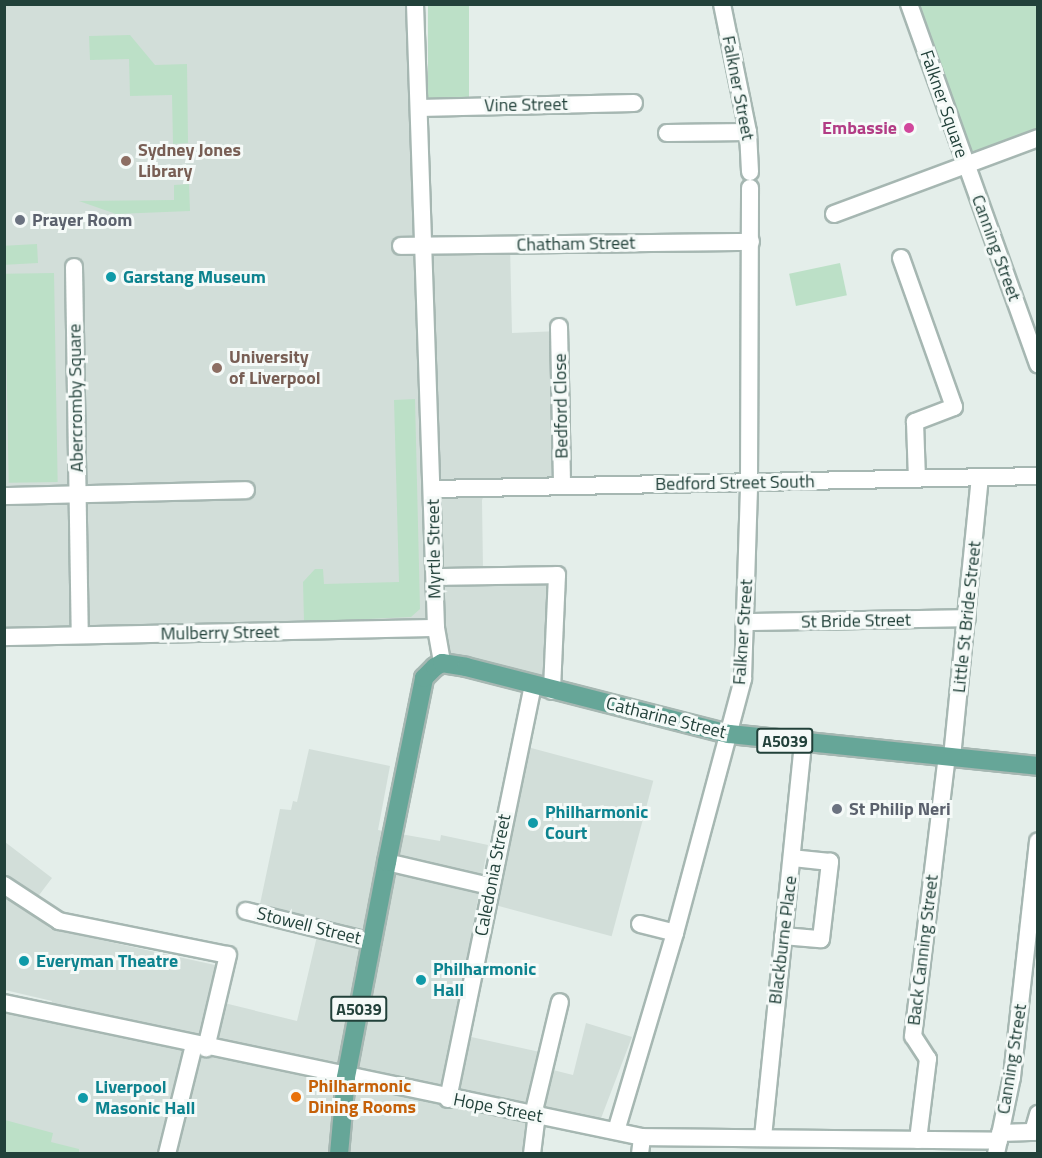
<!DOCTYPE html>
<style>
body{margin:0}
#map{position:relative;width:1042px;height:1158px;overflow:hidden;background:#e4eeea;font-family:"Titillium Web",sans-serif}
div>[style]{position:absolute}
.built>*{inset:0;background:#d2ded9;transform-origin:0 0}
.green>*{inset:0;background:#bce0c7;transform-origin:0 0}
.roads{filter:drop-shadow(2px 0 #a6b7b2) drop-shadow(-2px 0 #a6b7b2) drop-shadow(0 2px #a6b7b2) drop-shadow(0 -2px #a6b7b2)}
.minor>*{height:16px;margin:-8px;padding:0 8px;transform-origin:8px;border-radius:8px;background:#fff}
.major>*{height:18px;margin:-9px;padding:0 9px;transform-origin:9px;border-radius:9px;background:#66a698}
.dots>*{width:16px;height:16px;translate:-50% -50%;box-sizing:border-box;border:3px solid #f5faf8;border-radius:50%}
span{translate:-50% -50%;white-space:nowrap;text-align:center;line-height:1.15;-webkit-text-stroke:6px #f5faf8;paint-order:stroke}
.shield-label span{padding:2px 4px;background:#f5faf8;border:2px solid;border-radius:4px;-webkit-text-stroke-width:0}
.shield-label{font-size:16px;color:#22413a;font-weight:700}
.street-label{font-size:18px;color:#22413a}
.hotel-label{font-size:18px;color:#b23c85;font-weight:700}
.right{translate:-100% -50%;text-align:right}
.education-label{font-size:18px;color:#785e54;font-weight:700}
.left{translate:0 -50%;text-align:left}
.worship-label{font-size:18px;color:#5b616d;font-weight:700}
.culture-label{font-size:18px;color:#0d838f;font-weight:700}
.food-label{font-size:18px;color:#c56008;font-weight:700}
.frame{position:absolute;inset:0;border:6px solid #22413a;pointer-events:none}
</style>
<div id="map">
<div class="built">
<i style="clip-path:polygon(4px 5px,415px 5px,425px 246px,510px 245px,512px 333px,559px 331px,562px 486px,487px 488px,482px 500px,483px 569px,553px 573px,552px 691px,442px 663px,436px 628px,5px 637px)"></i>
<i style="left:520px;top:745px;width:138px;height:161px;rotate:15deg"></i>
<i style="clip-path:polygon(309px 749px,390px 766px,378px 830px,440px 841px,441px 835px,488px 845px,453px 1033px,540px 1052px,549px 1069px,573px 1075px,586px 1023px,632px 1037px,600px 1121px,544px 1111px,524px 1153px,5px 1153px,5px 1003px,49px 1014px,52px 1001px,5px 990px,5px 842px,52px 878px,27px 911px,51px 929px,215px 965px,212px 1000px,297px 1021px,317px 936px,343px 942px,347px 925px,260px 904px,280px 809px,291px 810px,293px 801px,297px 802px)"></i>
</div>
<div class="green">
<i style="left:428px;top:5px;width:41px;height:95px"></i>
<i style="clip-path:polygon(915px 5px,1037px 5px,1037px 131px,969px 155px)"></i>
<i style="clip-path:polygon(130px 35px,155px 65px,187px 64px,188px 143px,173px 144px,172px 95px,130px 96px,129px 59px,90px 60px,89px 36px)"></i>
<i style="clip-path:polygon(189px 184px,190px 211px,116px 214px,79px 201px,174px 200px,174px 185px)"></i>
<i style="left:37px;top:244px;width:19px;height:32px;rotate:87deg"></i>
<i style="left:840px;top:263px;width:33px;height:52px;rotate:78deg"></i>
<i style="left:54px;top:273px;width:209px;height:49px;rotate:89deg"></i>
<i style="clip-path:polygon(415px 399px,420px 609px,411px 617px,304px 622px,303px 582px,315px 569px,323px 569px,324px 584px,399px 582px,394px 400px)"></i>
<i style="clip-path:polygon(5px 1120px,53px 1133px,51px 1142px,79px 1149px,79px 1153px,5px 1153px)"></i>
</div>
<div class="roads">
<div class="minor">
<i style="left:415px;top:4px;width:624px;rotate:88.07deg"></i>
<i style="left:436px;top:628px;width:36px;rotate:80deg"></i>
<i style="left:722px;top:4px;width:131px;rotate:78.5deg"></i>
<i style="left:748px;top:132px;width:40px;rotate:87.1deg"></i>
<i style="left:909px;top:4px;width:383px;rotate:70.3deg"></i>
<i style="left:419px;top:108px;width:215px;rotate:-1.3deg"></i>
<i style="left:667px;top:133px;width:81px;rotate:-0.7deg"></i>
<i style="left:834px;top:214px;width:218px;rotate:-20.4deg"></i>
<i style="left:401px;top:246px;width:350px;rotate:-0.7deg"></i>
<i style="left:901px;top:258px;width:158px;rotate:70.4deg"></i>
<i style="left:954px;top:407px;width:42px;rotate:159deg"></i>
<i style="left:915px;top:422px;width:56px;rotate:88deg"></i>
<i style="left:74px;top:267px;width:368px;rotate:89.1deg"></i>
<i style="left:559px;top:327px;width:159px;rotate:88.9deg"></i>
<i style="left:433px;top:489px;width:605px;rotate:-1.23deg"></i>
<i style="left:4px;top:496px;width:242px;rotate:-1.4deg"></i>
<i style="left:435px;top:577px;width:122px;rotate:-0.9deg"></i>
<i style="left:557px;top:575px;width:116px;rotate:92.5deg"></i>
<i style="left:746px;top:622px;width:221px;rotate:-1deg"></i>
<i style="left:4px;top:637px;width:432px;rotate:-1.2deg"></i>
<i style="left:952px;top:757px;width:281px;rotate:-84.3deg"></i>
<i style="left:387px;top:862px;width:105px;rotate:13.2deg"></i>
<i style="left:4px;top:885px;width:66px;rotate:33.2deg"></i>
<i style="left:59px;top:921px;width:172px;rotate:11.4deg"></i>
<i style="left:228px;top:955px;width:96px;rotate:103.3deg"></i>
<i style="left:246px;top:911px;width:130px;rotate:13.8deg"></i>
<i style="left:640px;top:924px;width:36px;rotate:14deg"></i>
<i style="left:783px;top:936px;width:38px;rotate:5deg"></i>
<i style="left:821px;top:939px;width:78px;rotate:-83.3deg"></i>
<i style="left:830px;top:862px;width:37px;rotate:-174deg"></i>
<i style="left:4px;top:1003px;width:652px;rotate:11.86deg"></i>
<i style="left:642px;top:1137px;width:357px;rotate:0.6deg"></i>
<i style="left:448px;top:1099px;width:422px;rotate:-78.4deg"></i>
<i style="left:533px;top:1115px;width:116px;rotate:-76.6deg"></i>
<i style="left:616px;top:1131px;width:207px;rotate:-73.4deg"></i>
<i style="left:675px;top:933px;width:263px;rotate:-75deg"></i>
<i style="left:743px;top:679px;width:196px;rotate:-88.2deg"></i>
<i style="left:749px;top:483px;width:295px;rotate:-89.8deg"></i>
<i style="left:1033px;top:1132px;width:19px;rotate:-74deg"></i>
<i style="left:1000px;top:1133px;width:38px;rotate:-2deg"></i>
<i style="left:763px;top:1137px;width:396px;rotate:-84.2deg"></i>
<i style="left:918px;top:1140px;width:82px;rotate:-83deg"></i>
<i style="left:928px;top:1059px;width:27px;rotate:-123deg"></i>
<i style="left:913px;top:1036px;width:281px;rotate:-83.1deg"></i>
<i style="left:167px;top:1154px;width:112px;rotate:-76.1deg"></i>
<i style="left:532px;top:1154px;width:38px;rotate:-83deg"></i>
<i style="left:640px;top:1154px;width:17px;rotate:-83deg"></i>
<i style="left:996px;top:1154px;width:79px;rotate:-78.3deg"></i>
<i style="left:1012px;top:1077px;width:237px;rotate:-83.7deg"></i>
</div>
<div class="major">
<i style="left:339px;top:1154px;width:77px;rotate:-84.8deg"></i>
<i style="left:346px;top:1077px;width:219px;rotate:-79.2deg"></i>
<i style="left:387px;top:862px;width:188px;rotate:-78.6deg"></i>
<i style="left:424px;top:678px;width:16px;rotate:-45deg"></i>
<i style="left:435px;top:667px;width:8px;rotate:-30deg"></i>
<i style="left:442px;top:663px;width:24px;rotate:9deg"></i>
<i style="left:466px;top:667px;width:271px;rotate:14.3deg"></i>
<i style="left:729px;top:734px;width:311px;rotate:5.9deg"></i>
</div>
</div>
<div class="dots">
<i style="left:909px;top:128px;background:#d1479c"></i>
<i style="left:126px;top:161px;background:#8d6e63"></i>
<i style="left:20px;top:220px;background:#6b7280"></i>
<i style="left:111px;top:277px;background:#0f9aa8"></i>
<i style="left:217px;top:368px;background:#8d6e63"></i>
<i style="left:837px;top:809px;background:#6b7280"></i>
<i style="left:533px;top:823px;background:#0f9aa8"></i>
<i style="left:24px;top:961px;background:#0f9aa8"></i>
<i style="left:421px;top:980px;background:#0f9aa8"></i>
<i style="left:296px;top:1097px;background:#e8710a"></i>
<i style="left:83px;top:1098px;background:#0f9aa8"></i>
</div>
<div class="shield-label">
<span style="left:785px;top:741px">A5039</span>
<span style="left:359px;top:1009px">A5039</span>
</div>
<div class="street-label">
<span style="left:738px;top:88px;rotate:79deg">Falkner Street</span>
<span style="left:944px;top:104px;rotate:71deg">Falkner Square</span>
<span style="left:526px;top:105px;rotate:-1deg">Vine Street</span>
<span style="left:576px;top:244px;rotate:-1deg">Chatham Street</span>
<span style="left:996px;top:248px;rotate:70deg">Canning Street</span>
<span style="left:76px;top:398px;rotate:-91deg">Abercromby Square</span>
<span style="left:561px;top:406px;rotate:-91deg">Bedford Close</span>
<span style="left:735px;top:483px;rotate:-1deg">Bedford Street South</span>
<span style="left:434px;top:549px;rotate:-91deg">Myrtle Street</span>
<span style="left:967px;top:617px;rotate:-84deg">Little St Bride Street</span>
<span style="left:856px;top:621px;rotate:-1deg">St Bride Street</span>
<span style="left:743px;top:632px;rotate:-86deg">Falkner Street</span>
<span style="left:220px;top:633px;rotate:-1deg">Mulberry Street</span>
<span style="left:666px;top:718px;rotate:14deg">Catharine Street</span>
<span style="left:493px;top:875px;rotate:-79deg">Caledonia Street</span>
<span style="left:309px;top:926px;rotate:14deg">Stowell Street</span>
<span style="left:783px;top:940px;rotate:-83deg">Blackburne Place</span>
<span style="left:923px;top:950px;rotate:-83deg">Back Canning Street</span>
<span style="left:1012px;top:1059px;rotate:-81deg">Canning Street</span>
<span style="left:498px;top:1108px;rotate:11deg">Hope Street</span>
</div>
<div class="hotel-label">
<span class="right" style="left:897px;top:128px">Embassie</span>
</div>
<div class="education-label">
<span class="left" style="left:138px;top:161px">Sydney Jones<br>Library</span>
<span class="left" style="left:229px;top:368px">University<br>of Liverpool</span>
</div>
<div class="worship-label">
<span class="left" style="left:32px;top:220px">Prayer Room</span>
<span class="left" style="left:849px;top:809px">St Philip Neri</span>
</div>
<div class="culture-label">
<span class="left" style="left:123px;top:277px">Garstang Museum</span>
<span class="left" style="left:545px;top:823px">Philharmonic<br>Court</span>
<span class="left" style="left:36px;top:961px">Everyman Theatre</span>
<span class="left" style="left:433px;top:980px">Philharmonic<br>Hall</span>
<span class="left" style="left:95px;top:1098px">Liverpool<br>Masonic Hall</span>
</div>
<div class="food-label">
<span class="left" style="left:308px;top:1097px">Philharmonic<br>Dining Rooms</span>
</div>
<div class="frame"></div>
</div>
